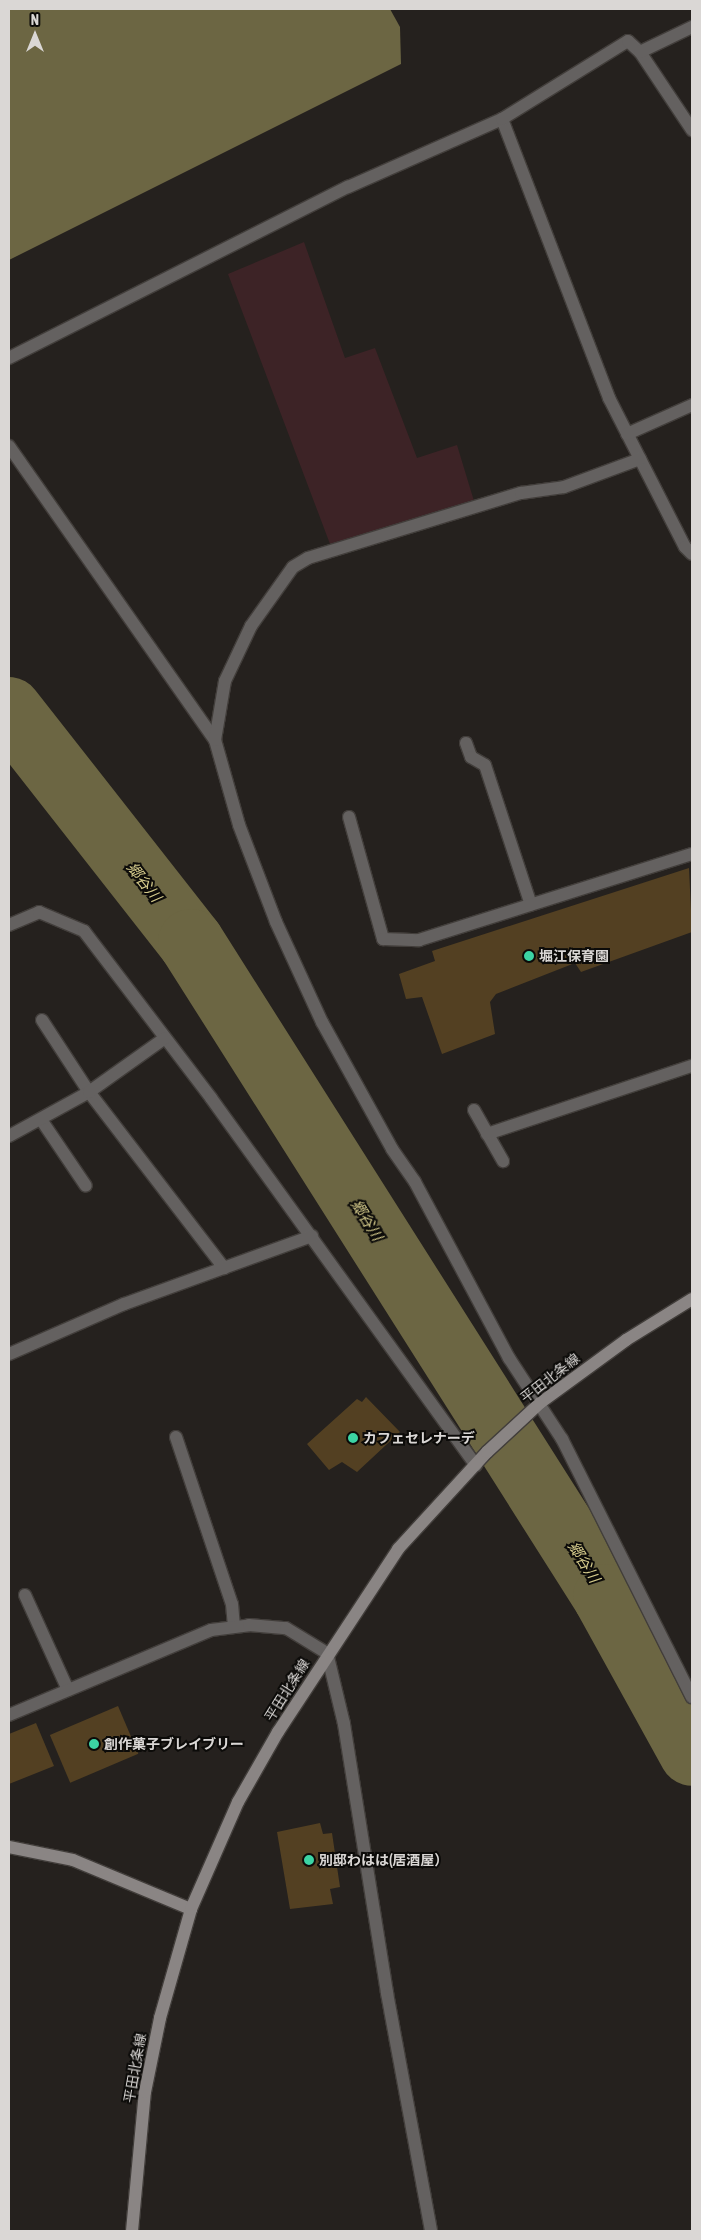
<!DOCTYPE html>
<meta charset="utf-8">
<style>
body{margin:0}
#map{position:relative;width:701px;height:2240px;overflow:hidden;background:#25211e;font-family:"Asap Condensed","Noto Sans JP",sans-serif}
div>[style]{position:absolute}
.green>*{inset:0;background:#3d2326}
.water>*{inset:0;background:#6c6643}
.river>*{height:66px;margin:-33px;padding:0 33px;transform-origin:33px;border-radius:33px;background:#6c6643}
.building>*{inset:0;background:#534022;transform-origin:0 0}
.roads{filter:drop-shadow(1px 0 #423e3b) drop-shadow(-1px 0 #423e3b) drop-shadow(0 1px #423e3b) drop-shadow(0 -1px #423e3b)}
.street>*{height:12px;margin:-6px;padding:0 6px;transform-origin:6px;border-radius:6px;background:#646160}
.secondary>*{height:12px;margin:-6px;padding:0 6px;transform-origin:6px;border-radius:6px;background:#8a8584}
.dots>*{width:14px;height:14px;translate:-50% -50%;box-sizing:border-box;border:2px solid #0c0b09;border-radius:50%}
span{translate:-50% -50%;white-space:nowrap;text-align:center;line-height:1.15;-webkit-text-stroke:4px #0c0b09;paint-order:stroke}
.poi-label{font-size:14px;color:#dad7d5;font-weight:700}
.left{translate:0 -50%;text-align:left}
.street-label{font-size:14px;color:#dad7d5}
.water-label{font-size:15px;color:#d4ca8b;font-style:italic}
.frame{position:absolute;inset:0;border:10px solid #dad7d5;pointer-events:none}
.north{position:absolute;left:10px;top:10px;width:50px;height:50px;-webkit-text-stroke:4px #0c0b09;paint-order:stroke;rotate:0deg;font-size:14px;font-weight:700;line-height:20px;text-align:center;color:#dad7d5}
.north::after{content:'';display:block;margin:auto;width:18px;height:22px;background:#dad7d5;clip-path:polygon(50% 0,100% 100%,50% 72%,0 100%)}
</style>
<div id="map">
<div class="green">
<i style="clip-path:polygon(304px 242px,345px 358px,375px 348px,417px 458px,457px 445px,474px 501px,330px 544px,228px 274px)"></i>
</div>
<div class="water">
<i style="clip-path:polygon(9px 9px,390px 9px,400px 27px,401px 64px,9px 260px)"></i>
</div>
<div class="river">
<i style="left:9px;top:710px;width:295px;rotate:51.9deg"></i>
<i style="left:191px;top:942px;width:775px;rotate:57.64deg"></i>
<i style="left:606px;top:1597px;width:178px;rotate:61.1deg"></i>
</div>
<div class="building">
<i style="clip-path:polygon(689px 868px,692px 932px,581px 972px,575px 963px,496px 994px,490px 1002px,495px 1034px,442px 1054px,422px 997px,406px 999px,399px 974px,435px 961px,432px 951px)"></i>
<i style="clip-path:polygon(366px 1397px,400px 1432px,357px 1472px,342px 1462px,329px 1470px,307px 1444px,357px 1399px,362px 1402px)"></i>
<i style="left:118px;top:1706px;width:52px;height:74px;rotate:67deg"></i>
<i style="clip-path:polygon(36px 1723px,54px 1766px,9px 1784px,9px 1734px)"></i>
<i style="clip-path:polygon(320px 1823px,323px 1834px,332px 1833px,340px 1887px,330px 1889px,333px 1904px,290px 1909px,277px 1832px)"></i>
</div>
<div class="roads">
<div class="street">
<i style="left:640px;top:52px;width:94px;rotate:56.3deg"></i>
<i style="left:502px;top:119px;width:299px;rotate:69deg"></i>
<i style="left:609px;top:398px;width:167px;rotate:63deg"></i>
<i style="left:685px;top:547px;width:10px;rotate:45deg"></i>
<i style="left:9px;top:358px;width:380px;rotate:-26.8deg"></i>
<i style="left:348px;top:187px;width:168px;rotate:-23.8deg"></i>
<i style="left:502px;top:119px;width:148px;rotate:-31.8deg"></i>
<i style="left:628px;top:41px;width:16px;rotate:43deg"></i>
<i style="left:640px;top:52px;width:58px;rotate:-25.7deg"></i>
<i style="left:627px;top:434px;width:71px;rotate:-24deg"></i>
<i style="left:9px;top:446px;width:359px;rotate:55deg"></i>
<i style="left:215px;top:740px;width:88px;rotate:74.2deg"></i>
<i style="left:239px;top:825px;width:104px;rotate:69.1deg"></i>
<i style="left:276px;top:922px;width:110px;rotate:65.3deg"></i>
<i style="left:322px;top:1022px;width:145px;rotate:61.1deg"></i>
<i style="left:392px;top:1149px;width:40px;rotate:55.1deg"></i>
<i style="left:415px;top:1182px;width:200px;rotate:61.9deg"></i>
<i style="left:509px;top:1358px;width:97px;rotate:56.8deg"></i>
<i style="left:562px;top:1439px;width:289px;rotate:63.3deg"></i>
<i style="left:215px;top:740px;width:60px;rotate:-80.4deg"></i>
<i style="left:225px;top:681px;width:61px;rotate:-64.7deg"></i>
<i style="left:251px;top:626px;width:72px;rotate:-54.6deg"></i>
<i style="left:293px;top:567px;width:17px;rotate:-31deg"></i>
<i style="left:308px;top:558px;width:223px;rotate:-17deg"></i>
<i style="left:521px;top:493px;width:43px;rotate:-7.9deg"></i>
<i style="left:564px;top:487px;width:81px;rotate:-20.2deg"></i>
<i style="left:466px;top:743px;width:15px;rotate:70deg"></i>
<i style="left:471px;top:757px;width:16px;rotate:30deg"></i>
<i style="left:485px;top:765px;width:147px;rotate:71.8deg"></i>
<i style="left:349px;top:817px;width:127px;rotate:74.4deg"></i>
<i style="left:383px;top:939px;width:36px;rotate:2deg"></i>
<i style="left:419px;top:940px;width:286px;rotate:-17.5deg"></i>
<i style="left:9px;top:925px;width:33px;rotate:-23deg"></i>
<i style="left:39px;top:912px;width:49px;rotate:22.9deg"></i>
<i style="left:84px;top:931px;width:210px;rotate:52.7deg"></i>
<i style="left:211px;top:1098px;width:453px;rotate:54.2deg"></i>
<i style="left:42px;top:1020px;width:86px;rotate:56.9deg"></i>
<i style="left:89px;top:1092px;width:222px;rotate:52.5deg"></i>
<i style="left:474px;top:1110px;width:59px;rotate:60.4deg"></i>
<i style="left:42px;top:1121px;width:78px;rotate:55.9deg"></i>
<i style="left:487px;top:1134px;width:216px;rotate:-18.4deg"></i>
<i style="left:9px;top:1136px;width:91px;rotate:-28.8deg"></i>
<i style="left:89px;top:1092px;width:93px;rotate:-35.4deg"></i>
<i style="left:9px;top:1354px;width:125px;rotate:-23.5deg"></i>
<i style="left:124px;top:1304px;width:200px;rotate:-19.9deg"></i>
<i style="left:176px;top:1437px;width:176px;rotate:71.5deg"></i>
<i style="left:232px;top:1604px;width:23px;rotate:85deg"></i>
<i style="left:25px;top:1595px;width:104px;rotate:65.6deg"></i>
<i style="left:9px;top:1715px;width:219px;rotate:-22.8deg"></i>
<i style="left:211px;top:1630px;width:38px;rotate:-7deg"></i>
<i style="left:249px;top:1625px;width:37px;rotate:5deg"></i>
<i style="left:286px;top:1628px;width:48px;rotate:31.4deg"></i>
<i style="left:327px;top:1653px;width:73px;rotate:76.5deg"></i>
<i style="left:344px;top:1724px;width:272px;rotate:80.9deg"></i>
<i style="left:387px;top:1993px;width:242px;rotate:79.5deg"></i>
</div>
<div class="secondary">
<i style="left:9px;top:1847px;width:65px;rotate:11.5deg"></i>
<i style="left:73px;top:1860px;width:128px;rotate:22.6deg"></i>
<i style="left:132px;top:2231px;width:140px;rotate:-84.7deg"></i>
<i style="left:145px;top:2092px;width:76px;rotate:-78.5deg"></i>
<i style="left:160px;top:2018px;width:113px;rotate:-74.1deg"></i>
<i style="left:191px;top:1909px;width:117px;rotate:-66.3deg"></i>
<i style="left:238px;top:1802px;width:81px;rotate:-60.3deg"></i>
<i style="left:278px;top:1732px;width:219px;rotate:-56.7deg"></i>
<i style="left:398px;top:1549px;width:132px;rotate:-47.5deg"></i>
<i style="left:487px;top:1452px;width:72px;rotate:-42.8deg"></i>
<i style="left:540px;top:1403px;width:107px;rotate:-36.2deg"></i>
<i style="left:626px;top:1340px;width:78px;rotate:-31.8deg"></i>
</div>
</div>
<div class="dots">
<i style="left:529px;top:956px;background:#3cd4a4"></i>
<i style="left:353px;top:1438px;background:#3cd4a4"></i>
<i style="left:94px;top:1744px;background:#3cd4a4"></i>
<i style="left:309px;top:1860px;background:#3cd4a4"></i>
</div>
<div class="poi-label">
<span class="left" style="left:539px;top:956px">堀江保育園</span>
<span class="left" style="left:363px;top:1438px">カフェセレナーデ</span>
<span class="left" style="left:104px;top:1744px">創作菓子ブレイブリー</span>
<span class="left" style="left:319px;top:1860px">別邸わはは(居酒屋）</span>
</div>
<div class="street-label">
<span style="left:550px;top:1378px;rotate:-38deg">平田北条線</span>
<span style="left:287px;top:1690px;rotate:-58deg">平田北条線</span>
<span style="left:135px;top:2068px;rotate:-80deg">平田北条線</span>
</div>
<div class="water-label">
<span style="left:144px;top:882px;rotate:52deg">郷谷川</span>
<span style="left:367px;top:1220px;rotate:58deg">郷谷川</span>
<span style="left:584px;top:1562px;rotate:58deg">郷谷川</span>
</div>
<div class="frame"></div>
<div class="north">N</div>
</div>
